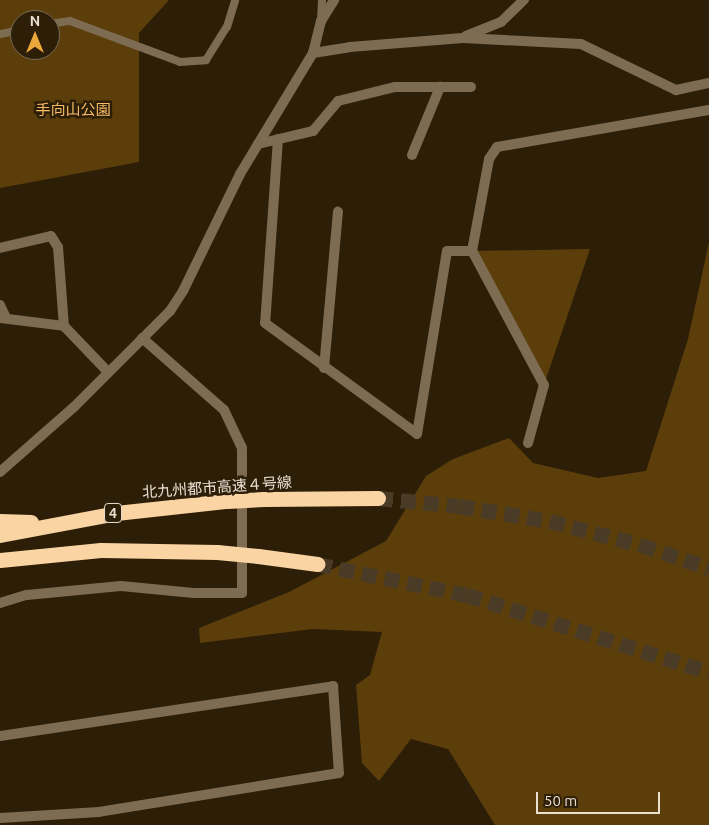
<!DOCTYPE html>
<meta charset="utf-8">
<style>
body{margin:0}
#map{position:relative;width:709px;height:825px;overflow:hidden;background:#2d1e07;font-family:Ubuntu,"Noto Sans JP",sans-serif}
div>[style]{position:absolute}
.green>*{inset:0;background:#5c3e0b}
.motorway-tunnel>*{height:15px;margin-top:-7.5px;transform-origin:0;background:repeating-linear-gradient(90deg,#493b25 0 15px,transparent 0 23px)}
.service>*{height:8px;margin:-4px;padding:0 4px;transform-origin:4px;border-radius:4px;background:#7d6b52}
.minor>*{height:10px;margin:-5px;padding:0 5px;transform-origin:5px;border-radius:5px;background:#7d6b52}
.tertiary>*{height:10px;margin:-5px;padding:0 5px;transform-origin:5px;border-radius:5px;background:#7d6b52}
.motorway>*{height:15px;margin:-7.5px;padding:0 7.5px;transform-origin:7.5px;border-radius:7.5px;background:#fad4a3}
.motorway-bridge>*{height:15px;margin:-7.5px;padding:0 7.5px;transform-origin:7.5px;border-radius:7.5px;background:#fad4a3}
span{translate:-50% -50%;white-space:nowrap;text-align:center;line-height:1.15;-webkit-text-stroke:5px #2d1e07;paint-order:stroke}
.shield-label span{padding:1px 4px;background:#2d1e07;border:1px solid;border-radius:4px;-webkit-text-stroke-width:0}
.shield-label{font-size:14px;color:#e9ded1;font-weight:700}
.park-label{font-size:15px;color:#f9bc65}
.street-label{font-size:15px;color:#e9ded1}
.north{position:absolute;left:10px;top:10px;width:50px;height:50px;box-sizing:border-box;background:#2d1e07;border:1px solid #786b58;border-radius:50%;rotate:0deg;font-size:14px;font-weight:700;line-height:20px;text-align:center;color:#e9ded1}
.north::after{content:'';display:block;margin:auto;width:18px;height:22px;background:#eda83c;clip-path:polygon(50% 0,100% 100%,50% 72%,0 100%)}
.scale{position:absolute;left:536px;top:792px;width:124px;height:22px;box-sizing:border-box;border:2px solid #e9ded1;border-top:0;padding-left:6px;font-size:15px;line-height:18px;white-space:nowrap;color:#e9ded1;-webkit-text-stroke:4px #2d1e07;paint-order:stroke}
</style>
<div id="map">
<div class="green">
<i style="clip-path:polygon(evenodd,0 0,169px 0,139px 33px,139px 162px,0 188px,0 0,20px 20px,50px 20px,50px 50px,20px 50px,20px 20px)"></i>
<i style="clip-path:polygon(709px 242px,709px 825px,495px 825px,448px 749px,411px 739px,379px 781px,362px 763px,356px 685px,370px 675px,382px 632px,313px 629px,200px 643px,199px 628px,289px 592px,386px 541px,426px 476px,453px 459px,509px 438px,533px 463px,598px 478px,646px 471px,688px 339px)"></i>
<i style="clip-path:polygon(590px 249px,544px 385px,472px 251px)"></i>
</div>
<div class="motorway-tunnel">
<i style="left:378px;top:498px;width:81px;rotate:5.6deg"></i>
<i style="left:459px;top:506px;width:92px;rotate:9.4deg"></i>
<i style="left:550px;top:521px;width:94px;rotate:14.8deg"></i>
<i style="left:641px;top:545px;width:72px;rotate:18.7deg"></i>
<i style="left:317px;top:564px;width:153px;rotate:11.7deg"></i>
<i style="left:467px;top:595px;width:254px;rotate:17.7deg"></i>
</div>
<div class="service">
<i style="left:321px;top:20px;width:20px;rotate:-87deg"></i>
<i style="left:50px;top:24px;width:20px;rotate:-9deg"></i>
<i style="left:70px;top:21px;width:117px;rotate:20.4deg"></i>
<i style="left:180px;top:62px;width:26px;rotate:-4deg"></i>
<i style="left:206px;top:60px;width:39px;rotate:-58deg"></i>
<i style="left:227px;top:27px;width:28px;rotate:-73deg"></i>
<i style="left:0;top:34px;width:20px;rotate:-11deg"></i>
</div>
<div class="minor">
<i style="left:466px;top:36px;width:38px;rotate:-22deg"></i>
<i style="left:501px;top:22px;width:32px;rotate:-44deg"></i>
<i style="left:278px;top:139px;width:184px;rotate:94deg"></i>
<i style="left:265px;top:323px;width:188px;rotate:36.1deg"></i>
<i style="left:417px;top:434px;width:185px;rotate:-80.7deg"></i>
<i style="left:447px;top:251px;width:25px"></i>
<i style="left:258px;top:144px;width:57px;rotate:-13.3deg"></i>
<i style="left:313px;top:131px;width:39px;rotate:-50deg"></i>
<i style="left:338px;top:101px;width:59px;rotate:-13.8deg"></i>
<i style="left:395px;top:87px;width:76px"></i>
<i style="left:412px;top:155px;width:74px;rotate:-67.6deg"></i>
<i style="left:0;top:248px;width:52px;rotate:-13.2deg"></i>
<i style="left:51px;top:236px;width:13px;rotate:58deg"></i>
<i style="left:58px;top:247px;width:79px;rotate:85.7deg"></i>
<i style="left:0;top:305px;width:14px;rotate:65deg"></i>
<i style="left:0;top:318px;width:64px;rotate:7.1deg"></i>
<i style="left:64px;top:326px;width:64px;rotate:46.3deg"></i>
<i style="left:324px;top:368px;width:157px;rotate:-84.9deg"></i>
<i style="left:528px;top:443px;width:60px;rotate:-74.6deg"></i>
<i style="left:544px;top:385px;width:152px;rotate:-118.2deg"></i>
<i style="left:472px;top:251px;width:94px;rotate:-79.5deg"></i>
<i style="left:489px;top:159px;width:14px;rotate:-56deg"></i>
<i style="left:497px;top:147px;width:215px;rotate:-9.9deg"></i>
<i style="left:0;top:472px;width:98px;rotate:-41.3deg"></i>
<i style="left:74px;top:407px;width:136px;rotate:-45deg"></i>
<i style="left:170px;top:311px;width:24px;rotate:-57deg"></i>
<i style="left:183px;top:291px;width:130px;rotate:-64deg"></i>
<i style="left:240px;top:174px;width:141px;rotate:-58.9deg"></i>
<i style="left:313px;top:53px;width:37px;rotate:-9deg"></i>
<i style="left:350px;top:47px;width:113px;rotate:-4.6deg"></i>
<i style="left:463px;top:38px;width:118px;rotate:2.9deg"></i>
<i style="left:581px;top:44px;width:106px;rotate:25.8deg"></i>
<i style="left:676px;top:90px;width:34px;rotate:-12deg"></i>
<i style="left:0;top:603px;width:28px;rotate:-17deg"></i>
<i style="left:27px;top:595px;width:94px;rotate:-5.5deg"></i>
<i style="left:121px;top:586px;width:73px;rotate:5.5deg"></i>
<i style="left:194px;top:593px;width:48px"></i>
<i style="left:242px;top:593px;width:145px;rotate:-90deg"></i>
<i style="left:242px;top:448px;width:42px;rotate:-115.3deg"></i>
<i style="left:224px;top:410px;width:109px;rotate:-138.7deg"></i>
<i style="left:0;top:736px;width:337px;rotate:-8.5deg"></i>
<i style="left:333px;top:686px;width:87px;rotate:86.1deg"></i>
<i style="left:339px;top:773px;width:243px;rotate:170.8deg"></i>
<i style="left:99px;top:812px;width:99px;rotate:176.5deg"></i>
</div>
<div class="tertiary">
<i style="left:313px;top:53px;width:33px;rotate:-76deg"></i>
<i style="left:321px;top:21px;width:25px;rotate:-58deg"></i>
</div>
<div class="motorway">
<i style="left:264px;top:499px;width:114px;rotate:-0.5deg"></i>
<i style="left:0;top:521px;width:31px;rotate:2deg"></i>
<i style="left:0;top:535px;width:118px;rotate:-10.7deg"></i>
<i style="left:116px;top:513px;width:112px;rotate:-6.2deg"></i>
<i style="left:258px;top:556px;width:60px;rotate:7.7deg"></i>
<i style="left:0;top:560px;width:101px;rotate:-5.7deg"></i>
<i style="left:101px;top:550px;width:116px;rotate:1deg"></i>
</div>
<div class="motorway-bridge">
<i style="left:227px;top:501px;width:37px;rotate:-3deg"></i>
<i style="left:217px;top:552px;width:41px;rotate:5.6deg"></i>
</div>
<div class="shield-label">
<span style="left:113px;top:513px">4</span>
</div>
<div class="park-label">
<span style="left:73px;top:110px">手向山公園</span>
</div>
<div class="street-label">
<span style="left:217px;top:487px;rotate:-4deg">北九州都市高速４号線</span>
</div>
<div class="north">N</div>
<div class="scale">50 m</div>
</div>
